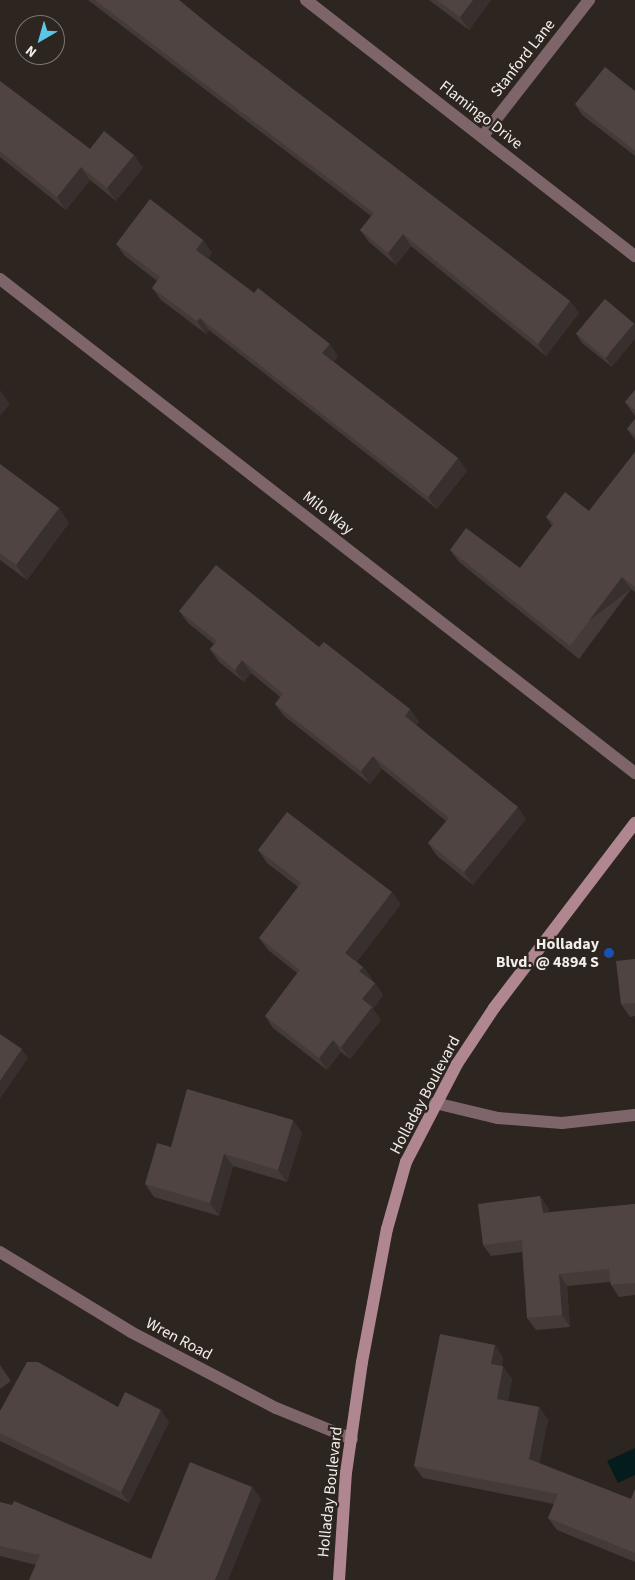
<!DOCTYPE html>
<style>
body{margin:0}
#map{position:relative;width:635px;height:1580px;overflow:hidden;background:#2d251f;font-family:"Source Sans 3",sans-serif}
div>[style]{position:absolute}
.water>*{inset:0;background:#041c1c}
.minor>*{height:12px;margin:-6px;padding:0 6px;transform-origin:6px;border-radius:6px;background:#7e656a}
.tertiary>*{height:12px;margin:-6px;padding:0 6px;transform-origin:6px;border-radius:6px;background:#7e656a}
.secondary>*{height:12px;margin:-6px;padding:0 6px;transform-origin:6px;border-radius:6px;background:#b08791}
.wall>*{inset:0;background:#443a38}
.shaded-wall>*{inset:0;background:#37302e;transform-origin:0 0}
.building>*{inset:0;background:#4f4441;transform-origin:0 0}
.dots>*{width:14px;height:14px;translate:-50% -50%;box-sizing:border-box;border:2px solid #2d251f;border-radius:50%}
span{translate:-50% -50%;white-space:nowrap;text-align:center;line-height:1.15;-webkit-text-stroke:4.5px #2d251f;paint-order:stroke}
.street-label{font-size:16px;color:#f3eeea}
.poi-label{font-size:16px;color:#f3eeea;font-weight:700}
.right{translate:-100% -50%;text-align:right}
.north{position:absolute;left:15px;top:15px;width:50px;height:50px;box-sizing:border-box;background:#2d251f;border:1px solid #7c7570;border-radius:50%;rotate:218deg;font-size:14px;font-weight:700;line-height:20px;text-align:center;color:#f3eeea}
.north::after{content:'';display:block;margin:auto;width:18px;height:22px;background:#5bc7e7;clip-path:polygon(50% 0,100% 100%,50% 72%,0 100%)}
</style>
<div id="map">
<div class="water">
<i style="clip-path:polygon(635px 1448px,635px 1475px,618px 1483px,607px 1461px)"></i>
</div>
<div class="minor">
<i style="left:306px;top:0;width:417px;rotate:37.9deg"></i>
<i style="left:482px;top:137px;width:174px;rotate:-52deg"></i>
<i style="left:0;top:279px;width:805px;rotate:37.88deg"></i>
<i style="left:0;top:1252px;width:153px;rotate:31.4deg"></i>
<i style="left:131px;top:1332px;width:164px;rotate:27.7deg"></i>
<i style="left:276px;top:1408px;width:82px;rotate:22.2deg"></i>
</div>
<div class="tertiary">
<i style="left:435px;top:1103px;width:65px;rotate:13.4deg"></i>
<i style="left:498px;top:1118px;width:64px;rotate:4.5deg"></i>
<i style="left:562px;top:1123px;width:73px;rotate:-6.3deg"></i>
</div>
<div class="secondary">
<i style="left:339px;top:1580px;width:107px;rotate:-86.3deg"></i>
<i style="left:346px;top:1473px;width:112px;rotate:-81.8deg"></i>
<i style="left:362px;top:1362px;width:135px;rotate:-79.4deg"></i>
<i style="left:387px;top:1229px;width:70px;rotate:-74.2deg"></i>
<i style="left:406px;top:1162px;width:110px;rotate:-62.5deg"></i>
<i style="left:457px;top:1064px;width:67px;rotate:-56.5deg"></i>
<i style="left:494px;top:1008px;width:233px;rotate:-52.7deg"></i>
</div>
<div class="wall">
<i style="clip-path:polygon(88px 0,179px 0,213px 28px,570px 301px,579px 313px,546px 356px,411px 246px,396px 265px,369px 242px,360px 230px,371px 216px)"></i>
<i style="clip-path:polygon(429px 0,491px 0,469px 30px)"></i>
<i style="clip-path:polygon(0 81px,90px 149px,134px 155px,143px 168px,116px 201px,90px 180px,66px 210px,0 157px)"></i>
<i style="clip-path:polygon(635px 91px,635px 156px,582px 115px,575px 104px)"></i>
<i style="clip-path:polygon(203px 240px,212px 253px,208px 258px,338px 356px,334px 362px,458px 458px,467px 471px,437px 509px,209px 330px,206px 334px,161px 300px,152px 288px,157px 281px,125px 256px,116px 244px)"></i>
<i style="clip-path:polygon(605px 299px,612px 367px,582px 343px,576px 334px)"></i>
<i style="clip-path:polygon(635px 390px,635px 416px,625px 402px)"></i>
<i style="clip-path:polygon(635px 419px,635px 440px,627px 429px)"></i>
<i style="clip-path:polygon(635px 452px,635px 592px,631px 589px,579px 659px,459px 562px,450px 550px,520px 568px,552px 526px,546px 517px,589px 511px)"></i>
<i style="clip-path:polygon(0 464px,59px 508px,69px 523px,27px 580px,0 560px)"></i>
<i style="clip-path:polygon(179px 611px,319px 647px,410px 709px,419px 722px,416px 725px,526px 819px,473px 885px,437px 856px,428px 843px,446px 821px,382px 769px,370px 784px,284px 716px,275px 704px,280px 697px,251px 673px,244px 682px,219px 662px,210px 649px,214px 644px,188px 623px)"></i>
<i style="clip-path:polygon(258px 850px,401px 904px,356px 962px,363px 967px,372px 979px,371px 980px,375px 983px,383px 995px,373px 1009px,381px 1020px,350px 1059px,341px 1052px,327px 1070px,273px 1028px,265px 1016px,297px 973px,268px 950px,259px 938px,298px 887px,267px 863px)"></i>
<i style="clip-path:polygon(635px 959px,635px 1016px,630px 1017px,621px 1004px)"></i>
<i style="clip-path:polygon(293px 1120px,302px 1133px,287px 1182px,233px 1166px,219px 1216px,154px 1197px,145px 1184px,171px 1147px)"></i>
<i style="clip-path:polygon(540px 1196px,548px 1208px,549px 1212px,635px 1204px,635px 1295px,619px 1297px,611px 1285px,610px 1282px,567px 1286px,570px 1327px,536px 1330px,527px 1318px,522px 1252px,491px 1256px,483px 1245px)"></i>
<i style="clip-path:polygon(503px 1357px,502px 1366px,512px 1379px,508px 1401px,539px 1407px,548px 1420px,539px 1464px,631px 1499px,635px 1489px,635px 1562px,557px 1530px,548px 1518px,554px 1504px,423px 1478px,414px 1466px)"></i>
<i style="clip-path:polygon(0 1365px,11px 1381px,0 1389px)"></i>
<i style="clip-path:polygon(118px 1407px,169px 1422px,129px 1503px,0 1441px,0 1411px)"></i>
<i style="clip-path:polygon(252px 1487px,261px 1499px,228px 1580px,36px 1565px,0 1556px,0 1502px,151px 1559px)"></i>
</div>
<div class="shaded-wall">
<i style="clip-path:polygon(473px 0,491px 0,469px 30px,460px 17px)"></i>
<i style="clip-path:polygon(134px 155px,143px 168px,116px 201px,107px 188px)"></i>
<i style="clip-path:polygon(81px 167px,90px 180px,66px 210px,57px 197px)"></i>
<i style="clip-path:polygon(403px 234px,411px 246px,396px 265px,388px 253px)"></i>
<i style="clip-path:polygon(203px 240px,212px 253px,205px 262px,196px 250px)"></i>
<i style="clip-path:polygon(570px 301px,579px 313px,546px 356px,538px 344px)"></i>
<i style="clip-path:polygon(200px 318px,209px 330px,206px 334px,197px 321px)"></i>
<i style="clip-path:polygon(634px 323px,635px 324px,635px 339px,612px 367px,606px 358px)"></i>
<i style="clip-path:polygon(330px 344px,338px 356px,331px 366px,322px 353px)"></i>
<i style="clip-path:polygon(0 390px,10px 404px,0 416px)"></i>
<i style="clip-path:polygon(458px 458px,467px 471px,437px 509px,428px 497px)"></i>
<i style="clip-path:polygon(59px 508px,69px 523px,27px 580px,16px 565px)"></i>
<i style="left:622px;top:577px;width:15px;height:86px;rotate:53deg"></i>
<i style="clip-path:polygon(242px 660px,251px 673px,244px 682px,235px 670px)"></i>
<i style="clip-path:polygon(410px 709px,419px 722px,413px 728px,405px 716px)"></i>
<i style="clip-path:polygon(373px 756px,382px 769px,370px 784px,361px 771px)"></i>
<i style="clip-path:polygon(518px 807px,526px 819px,473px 885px,464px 872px)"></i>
<i style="clip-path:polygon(392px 892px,401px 904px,354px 966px,345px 953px)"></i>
<i style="clip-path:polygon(363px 967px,372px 979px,368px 984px,359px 971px)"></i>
<i style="clip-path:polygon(375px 983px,383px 995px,373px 1009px,381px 1020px,350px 1059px,341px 1047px,362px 999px)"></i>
<i style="clip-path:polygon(333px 1040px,341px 1052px,327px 1070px,319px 1058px)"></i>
<i style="clip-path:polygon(22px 1049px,28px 1058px,0 1099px,0 1081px)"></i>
<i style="clip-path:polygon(293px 1120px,302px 1133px,287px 1182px,278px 1170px)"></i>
<i style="clip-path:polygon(224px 1154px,233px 1166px,219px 1216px,210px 1203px)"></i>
<i style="clip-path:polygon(540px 1196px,548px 1208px,551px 1224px,543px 1213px)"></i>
<i style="clip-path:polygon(559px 1274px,567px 1286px,570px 1327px,562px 1315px)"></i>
<i style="clip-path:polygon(495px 1345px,503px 1357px,500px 1376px,491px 1364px)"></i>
<i style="clip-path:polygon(503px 1366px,512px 1379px,506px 1411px,497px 1399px)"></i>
<i style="clip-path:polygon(539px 1407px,548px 1420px,538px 1472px,529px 1459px)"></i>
<i style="clip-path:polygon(161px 1410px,169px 1422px,129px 1503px,121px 1492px)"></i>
<i style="clip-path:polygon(252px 1487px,261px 1499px,228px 1580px,215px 1580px)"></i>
</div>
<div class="building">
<i style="clip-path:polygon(95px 0,179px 0,213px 28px,570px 301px,538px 344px,403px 234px,388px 253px,360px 230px,374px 213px)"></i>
<i style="clip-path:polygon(437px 0,473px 0,460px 17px)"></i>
<i style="clip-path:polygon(605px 67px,635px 91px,635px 151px,575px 104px)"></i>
<i style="clip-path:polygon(0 81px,90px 149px,104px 131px,134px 155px,107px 188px,81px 167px,57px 197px,0 151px)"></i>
<i style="clip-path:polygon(150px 199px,203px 240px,196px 250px,254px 293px,258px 288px,330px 344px,322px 353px,458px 458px,428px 497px,200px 318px,197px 321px,152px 288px,160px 277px,116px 244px)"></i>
<i style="left:605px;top:299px;width:38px;height:45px;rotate:40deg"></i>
<i style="clip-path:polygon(635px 390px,635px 410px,625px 402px)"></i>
<i style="clip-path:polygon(635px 419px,635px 435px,627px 429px)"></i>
<i style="clip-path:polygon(635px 452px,635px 587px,622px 577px,570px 646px,450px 550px,466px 528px,520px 568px,554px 523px,546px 517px,565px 492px,589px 511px)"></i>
<i style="clip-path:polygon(0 464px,59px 508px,16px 565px,0 553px)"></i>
<i style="clip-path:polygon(216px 565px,319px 647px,324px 642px,410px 709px,405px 716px,518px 807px,464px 872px,428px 843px,449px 818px,373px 756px,361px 771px,275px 704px,283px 694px,242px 660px,235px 670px,210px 649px,217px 641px,179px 611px)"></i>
<i style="clip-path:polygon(287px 812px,392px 892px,345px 953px,363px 967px,359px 971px,375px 983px,362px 999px,372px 1007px,341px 1047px,333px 1040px,319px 1058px,265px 1016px,300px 970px,259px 938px,301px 883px,258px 850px)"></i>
<i style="clip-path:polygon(635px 959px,635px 1003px,621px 1004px,616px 961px)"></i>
<i style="clip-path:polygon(0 1034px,22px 1049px,0 1081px)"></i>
<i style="clip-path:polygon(187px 1089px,293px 1120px,278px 1170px,224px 1154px,210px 1203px,145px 1184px,157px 1143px,171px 1147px)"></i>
<i style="clip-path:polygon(540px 1196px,543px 1213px,635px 1204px,635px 1283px,611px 1285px,609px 1269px,559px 1274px,562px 1315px,527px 1318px,522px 1240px,483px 1245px,478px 1204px)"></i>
<i style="clip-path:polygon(440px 1334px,495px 1345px,491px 1364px,503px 1366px,497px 1399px,539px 1407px,529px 1459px,631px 1499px,635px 1489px,635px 1553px,548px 1518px,558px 1494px,414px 1466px)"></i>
<i style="clip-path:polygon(27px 1362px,38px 1362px,118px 1407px,125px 1392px,161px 1410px,121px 1492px,0 1433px,0 1411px)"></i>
<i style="clip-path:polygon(190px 1462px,252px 1487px,215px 1580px,29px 1580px,40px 1555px,0 1546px,0 1502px,12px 1505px,14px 1501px,151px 1559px)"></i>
</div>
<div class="dots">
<i style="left:609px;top:953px;background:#1a4fb4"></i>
</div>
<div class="street-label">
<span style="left:523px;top:58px;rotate:-52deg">Stanford Lane</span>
<span style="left:481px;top:115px;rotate:38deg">Flamingo Drive</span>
<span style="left:328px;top:513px;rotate:38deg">Milo Way</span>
<span style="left:425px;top:1095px;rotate:-62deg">Holladay Boulevard</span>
<span style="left:179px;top:1339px;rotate:28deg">Wren Road</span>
<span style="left:330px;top:1492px;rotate:-84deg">Holladay Boulevard</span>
</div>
<div class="poi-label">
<span class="right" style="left:599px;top:953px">Holladay<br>Blvd. @ 4894 S</span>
</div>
<div class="north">N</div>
</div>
